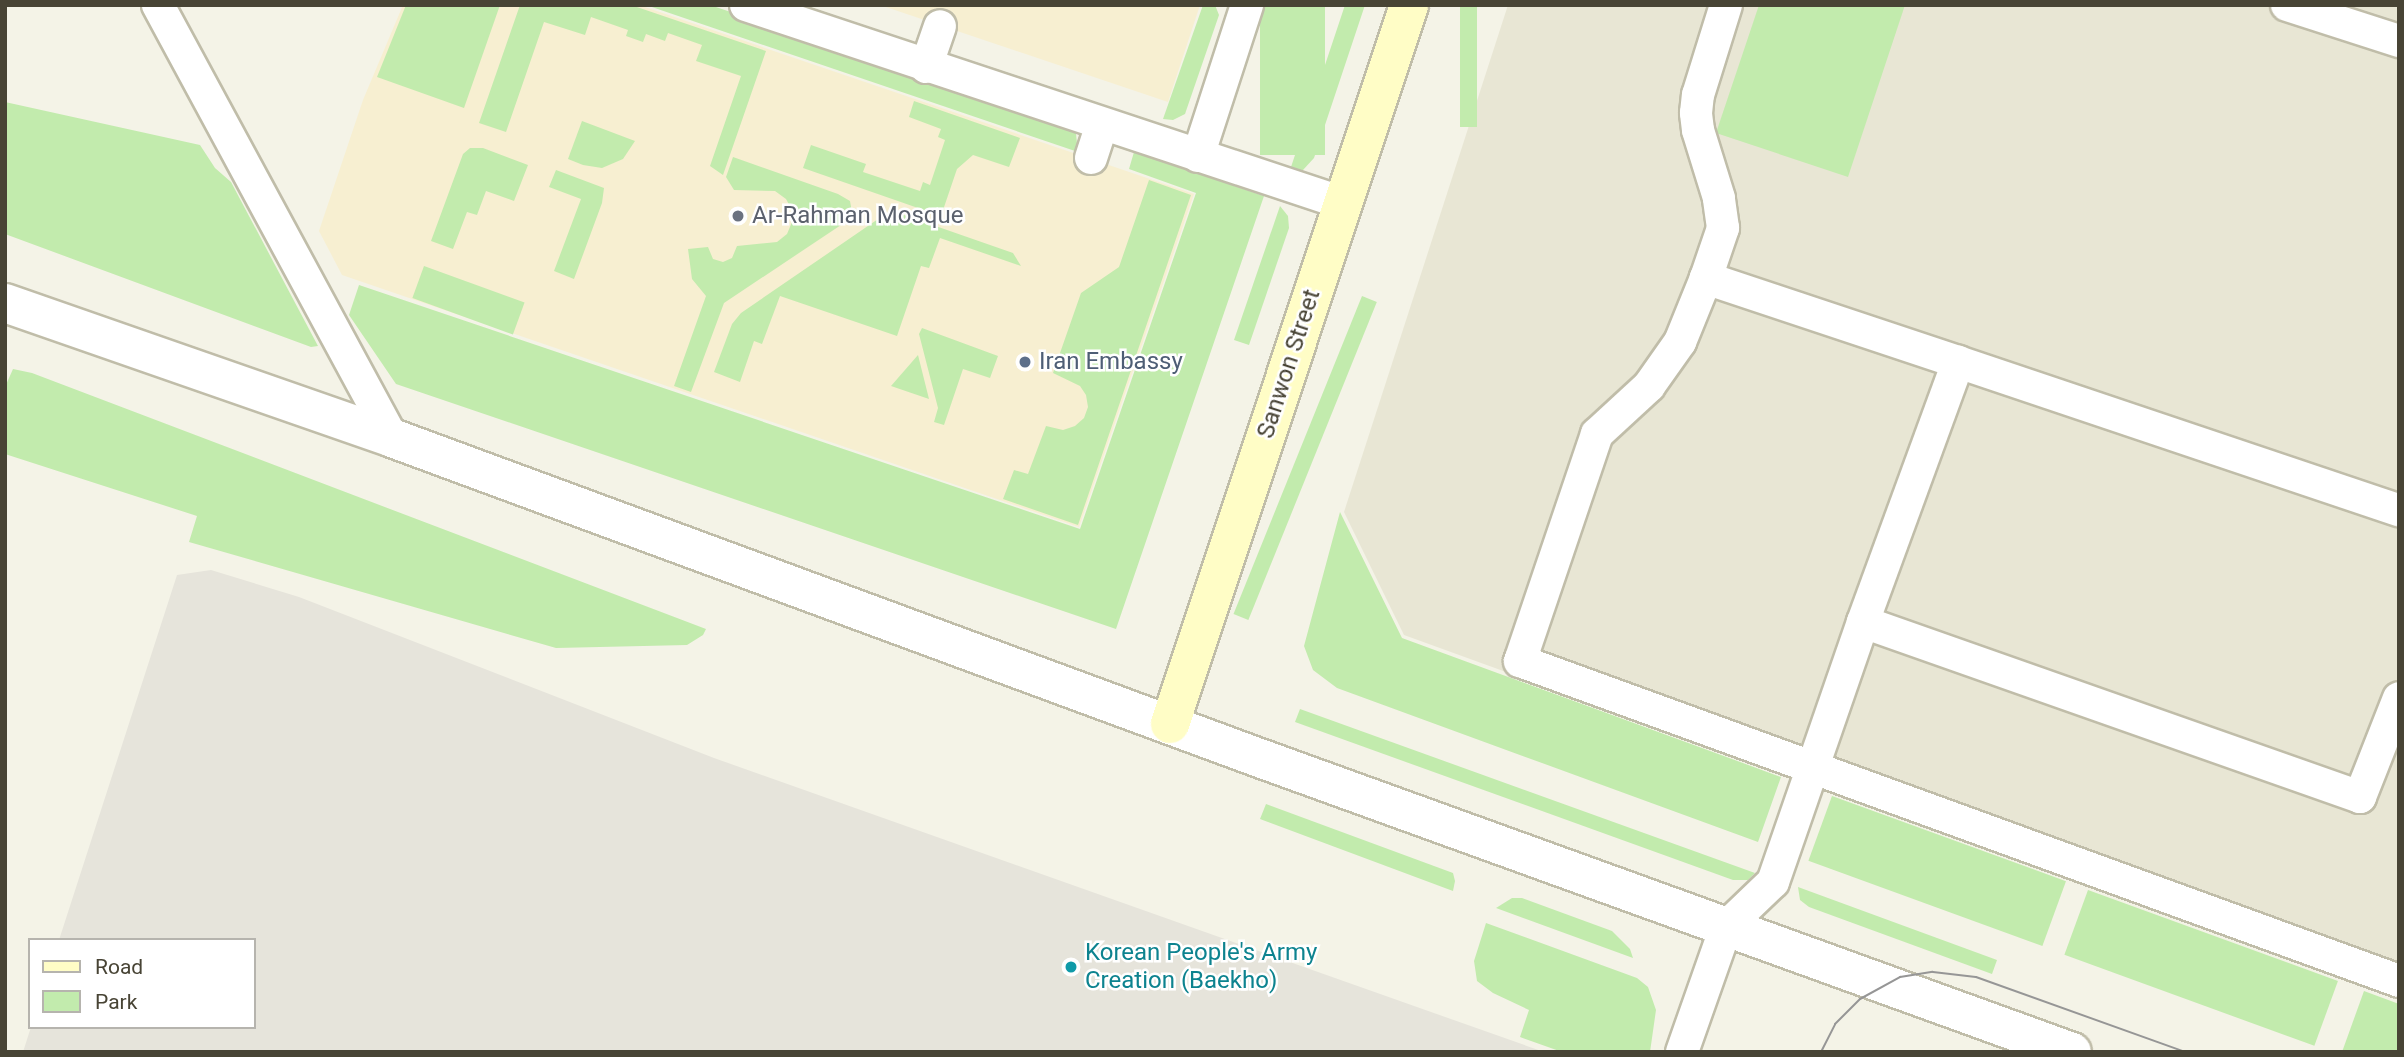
<!DOCTYPE html>
<style>
body{margin:0}
#map{position:relative;width:2404px;height:1057px;overflow:hidden;background:#f4f3e7;font-family:Roboto,sans-serif}
div>[style]{position:absolute}
.residential>*{inset:0;background:#e8e6d4}
.commercial>*{inset:0;background:#f7efd1}
.industrial>*{inset:0;background:#e6e4db}
.green>*{inset:0;background:#c2ebad;transform-origin:0 0}
.roads{filter:drop-shadow(2px 0 #c0bda9) drop-shadow(-2px 0 #c0bda9) drop-shadow(0 2px #c0bda9) drop-shadow(0 -2px #c0bda9)}
.minor>*{height:32px;margin:-16px;padding:0 16px;transform-origin:16px;border-radius:16px;background:#fff}
.tertiary>*{height:38px;margin:-19px;padding:0 19px;transform-origin:19px;border-radius:19px;background:#fff}
.secondary>*{height:38px;margin:-19px;padding:0 19px;transform-origin:19px;border-radius:19px;background:#fffdc6}
.tram>*{height:2px;margin:-1px;padding:0 1px;transform-origin:1px;border-radius:1px;background:#969696}
.dots>*{width:19px;height:19px;translate:-50% -50%;box-sizing:border-box;border:4px solid #fff;border-radius:50%}
span{translate:-50% -50%;white-space:nowrap;text-align:center;line-height:1.15;-webkit-text-stroke:5px #fff;paint-order:stroke}
.worship-label{font-size:24px;color:#5b616d}
.left{translate:0 -50%;text-align:left}
.service-label{font-size:24px;color:#4e5e75}
.street-label{font-size:24px;color:#484435}
.culture-label{font-size:24px;color:#0d838f}
.frame{position:absolute;inset:0;border:7px solid #484435;pointer-events:none}
.legend{position:absolute;left:28px;top:938px;width:228px;height:91px;box-sizing:border-box;background:#fff;border:2px solid #b6b4ae;margin:0;padding:9px 12px;list-style:none;font-size:21px;color:#484435}
.legend li{display:flex;align-items:center;gap:14px;height:35px}
.legend b{width:35px;border:2px solid #b6b4ae}
</style>
<div id="map">
<div class="residential">
<i style="clip-path:polygon(1508px 5px,2399px 5px,2399px 995px,1404px 635px,1344px 512px)"></i>
</div>
<div class="commercial">
<i style="clip-path:polygon(403px 5px,639px 5px,1194px 194px,1079px 527px,342px 275px,319px 231px,363px 100px)"></i>
<i style="clip-path:polygon(880px 5px,1200px 5px,1168px 102px)"></i>
</div>
<div class="industrial">
<i style="clip-path:polygon(211px 570px,299px 597px,714px 758px,1544px 1052px,23px 1052px,31px 1027px,254px 1027px,254px 940px,59px 940px,177px 575px)"></i>
</div>
<div class="green">
<i style="clip-path:polygon(406px 5px,500px 5px,464px 108px,377px 77px)"></i>
<i style="clip-path:polygon(520px 5px,631px 5px,766px 51px,723px 175px,710px 166px,741px 76px,696px 61px,702px 45px,668px 33px,665px 41px,646px 34px,643px 42px,626px 36px,628px 30px,591px 17px,585px 35px,544px 22px,506px 132px,479px 123px)"></i>
<i style="clip-path:polygon(646px 5px,710px 5px,1070px 127px,1076px 134px,1078px 152px)"></i>
<i style="clip-path:polygon(1203px 5px,1215px 5px,1219px 15px,1185px 114px,1173px 120px,1163px 119px)"></i>
<i style="left:1260px;top:5px;width:65px;height:150px"></i>
<i style="clip-path:polygon(1345px 5px,1365px 5px,1314px 158px,1303px 170px,1289px 173px)"></i>
<i style="left:1460px;top:5px;width:17px;height:122px"></i>
<i style="clip-path:polygon(1759px 5px,1905px 5px,1848px 177px,1716px 133px)"></i>
<i style="clip-path:polygon(914px 101px,1020px 138px,1009px 167px,973px 155px,957px 169px,941px 216px,803px 168px,811px 145px,866px 164px,863px 172px,920px 191px,923px 182px,930px 185px,945px 140px,938px 137px,941px 129px,909px 117px)"></i>
<i style="clip-path:polygon(5px 102px,200px 145px,215px 168px,231px 182px,318px 346px,311px 347px,5px 234px)"></i>
<i style="clip-path:polygon(582px 121px,635px 141px,623px 159px,602px 168px,583px 165px,568px 159px)"></i>
<i style="clip-path:polygon(470px 148px,483px 148px,528px 165px,514px 201px,486px 191px,477px 215px,467px 212px,453px 249px,431px 241px,463px 154px)"></i>
<i style="clip-path:polygon(1134px 152px,1264px 196px,1116px 629px,396px 384px,349px 315px,359px 285px,1080px 529px,1196px 193px,1129px 169px)"></i>
<i style="clip-path:polygon(733px 157px,838px 194px,850px 201px,852px 212px,847px 221px,724px 303px,691px 392px,674px 386px,706px 296px,692px 279px,688px 249px,708px 247px,713px 259px,723px 262px,732px 258px,737px 246px,777px 242px,787px 234px,792px 222px,792px 210px,786px 199px,775px 191px,734px 190px,726px 177px)"></i>
<i style="clip-path:polygon(556px 170px,604px 188px,602px 203px,574px 279px,554px 271px,581px 199px,549px 187px)"></i>
<i style="clip-path:polygon(1149px 180px,1191px 195px,1078px 525px,1003px 499px,1014px 470px,1028px 474px,1046px 426px,1063px 430px,1075px 426px,1084px 418px,1088px 407px,1086px 395px,1080px 386px,1053px 373px,1081px 293px,1119px 267px)"></i>
<i style="clip-path:polygon(1280px 206px,1288px 216px,1289px 228px,1249px 345px,1234px 340px)"></i>
<i style="clip-path:polygon(890px 214px,904px 215px,1013px 253px,1021px 266px,940px 238px,929px 268px,921px 266px,897px 336px,780px 296px,762px 344px,754px 341px,740px 382px,714px 372px,732px 324px,741px 313px,881px 217px)"></i>
<i style="left:424px;top:266px;width:107px;height:34px;rotate:20deg"></i>
<i style="left:1362px;top:296px;width:16px;height:343px;rotate:22deg"></i>
<i style="clip-path:polygon(922px 328px,998px 356px,990px 378px,963px 369px,944px 425px,934px 422px,938px 408px,919px 334px)"></i>
<i style="clip-path:polygon(918px 355px,929px 399px,891px 386px)"></i>
<i style="clip-path:polygon(13px 369px,32px 373px,706px 629px,703px 635px,687px 645px,556px 648px,189px 542px,197px 516px,5px 454px,5px 387px)"></i>
<i style="clip-path:polygon(1340px 512px,1402px 638px,1781px 777px,1758px 842px,1337px 688px,1313px 670px,1304px 646px)"></i>
<i style="clip-path:polygon(1300px 709px,1755px 873px,1748px 880px,1733px 880px,1295px 722px)"></i>
<i style="left:1832px;top:796px;width:249px;height:69px;rotate:20deg"></i>
<i style="clip-path:polygon(1266px 804px,1453px 873px,1455px 881px,1453px 891px,1260px 819px)"></i>
<i style="clip-path:polygon(1798px 887px,1997px 960px,1992px 974px,1809px 907px,1800px 900px)"></i>
<i style="left:2088px;top:890px;width:266px;height:69px;rotate:20deg"></i>
<i style="clip-path:polygon(1512px 898px,1522px 898px,1612px 931px,1630px 949px,1633px 958px,1496px 908px)"></i>
<i style="clip-path:polygon(1486px 923px,1637px 978px,1648px 987px,1656px 1010px,1650px 1052px,1562px 1052px,1520px 1037px,1529px 1010px,1493px 993px,1477px 981px,1474px 961px)"></i>
<i style="clip-path:polygon(2364px 991px,2399px 1004px,2399px 1052px,2342px 1052px)"></i>
</div>
<div class="roads">
<div class="minor">
<i style="left:158px;top:5px;width:492px;rotate:61.6deg"></i>
<i style="left:746px;top:5px;width:629px;rotate:18.35deg"></i>
<i style="left:2287px;top:5px;width:118px;rotate:17.8deg"></i>
<i style="left:926px;top:67px;width:43px;rotate:-71.1deg"></i>
<i style="left:1198px;top:156px;width:159px;rotate:-72deg"></i>
<i style="left:1091px;top:158px;width:35px;rotate:-72deg"></i>
<i style="left:1706px;top:278px;width:53px;rotate:-71.2deg"></i>
<i style="left:1723px;top:228px;width:30px;rotate:-98deg"></i>
<i style="left:1719px;top:198px;width:71px;rotate:-107.2deg"></i>
<i style="left:1698px;top:130px;width:17px;rotate:-97deg"></i>
<i style="left:1696px;top:113px;width:18px;rotate:-84deg"></i>
<i style="left:1698px;top:95px;width:94px;rotate:-72.7deg"></i>
<i style="left:1958px;top:362px;width:266px;rotate:-161.6deg"></i>
<i style="left:1706px;top:278px;width:69px;rotate:112.1deg"></i>
<i style="left:1680px;top:342px;width:54px;rotate:125.2deg"></i>
<i style="left:1649px;top:386px;width:71px;rotate:137.3deg"></i>
<i style="left:1597px;top:434px;width:240px;rotate:108.7deg"></i>
<i style="left:1520px;top:661px;width:935px;rotate:20deg"></i>
<i style="left:1863px;top:622px;width:277px;rotate:-69.9deg"></i>
<i style="left:1958px;top:362px;width:465px;rotate:18.6deg"></i>
<i style="left:1682px;top:1052px;width:133px;rotate:-70.6deg"></i>
<i style="left:1726px;top:927px;width:65px;rotate:-43.8deg"></i>
<i style="left:1773px;top:882px;width:275px;rotate:-70.9deg"></i>
<i style="left:1863px;top:622px;width:527px;rotate:19.4deg"></i>
<i style="left:2360px;top:797px;width:106px;rotate:-68.5deg"></i>
</div>
<div class="tertiary">
<i style="left:5px;top:303px;width:410px;rotate:19.2deg"></i>
<i style="left:392px;top:438px;width:930px;rotate:20.25deg"></i>
<i style="left:1265px;top:760px;width:858px;rotate:19.89deg"></i>
</div>
<div class="secondary">
<i style="left:1170px;top:724px;width:758px;rotate:-71.61deg"></i>
</div>
</div>
<div class="tram">
<i style="left:1821px;top:1052px;width:31px;rotate:-63deg"></i>
<i style="left:1835px;top:1024px;width:35px;rotate:-45deg"></i>
<i style="left:1860px;top:999px;width:46px;rotate:-28.8deg"></i>
<i style="left:1900px;top:977px;width:33px;rotate:-9deg"></i>
<i style="left:1933px;top:972px;width:43px;rotate:6.6deg"></i>
<i style="left:1976px;top:977px;width:222px;rotate:19.7deg"></i>
</div>
<div class="dots">
<i style="left:738px;top:216px;background:#6b7280"></i>
<i style="left:1025px;top:362px;background:#5c6f8a"></i>
<i style="left:1071px;top:967px;background:#0f9aa8"></i>
</div>
<div class="worship-label">
<span class="left" style="left:752px;top:216px">Ar-Rahman Mosque</span>
</div>
<div class="service-label">
<span class="left" style="left:1039px;top:362px">Iran Embassy</span>
</div>
<div class="street-label">
<span style="left:1289px;top:364px;rotate:-72deg">Sanwon Street</span>
</div>
<div class="culture-label">
<span class="left" style="left:1085px;top:967px">Korean People's Army<br>Creation (Baekho)</span>
</div>
<div class="frame"></div>
<ul class="legend">
<li><b style="height:9px;background:#fffdc6"></b>Road</li>
<li><b style="height:19px;background:#c2ebad"></b>Park</li>
</ul>
</div>
